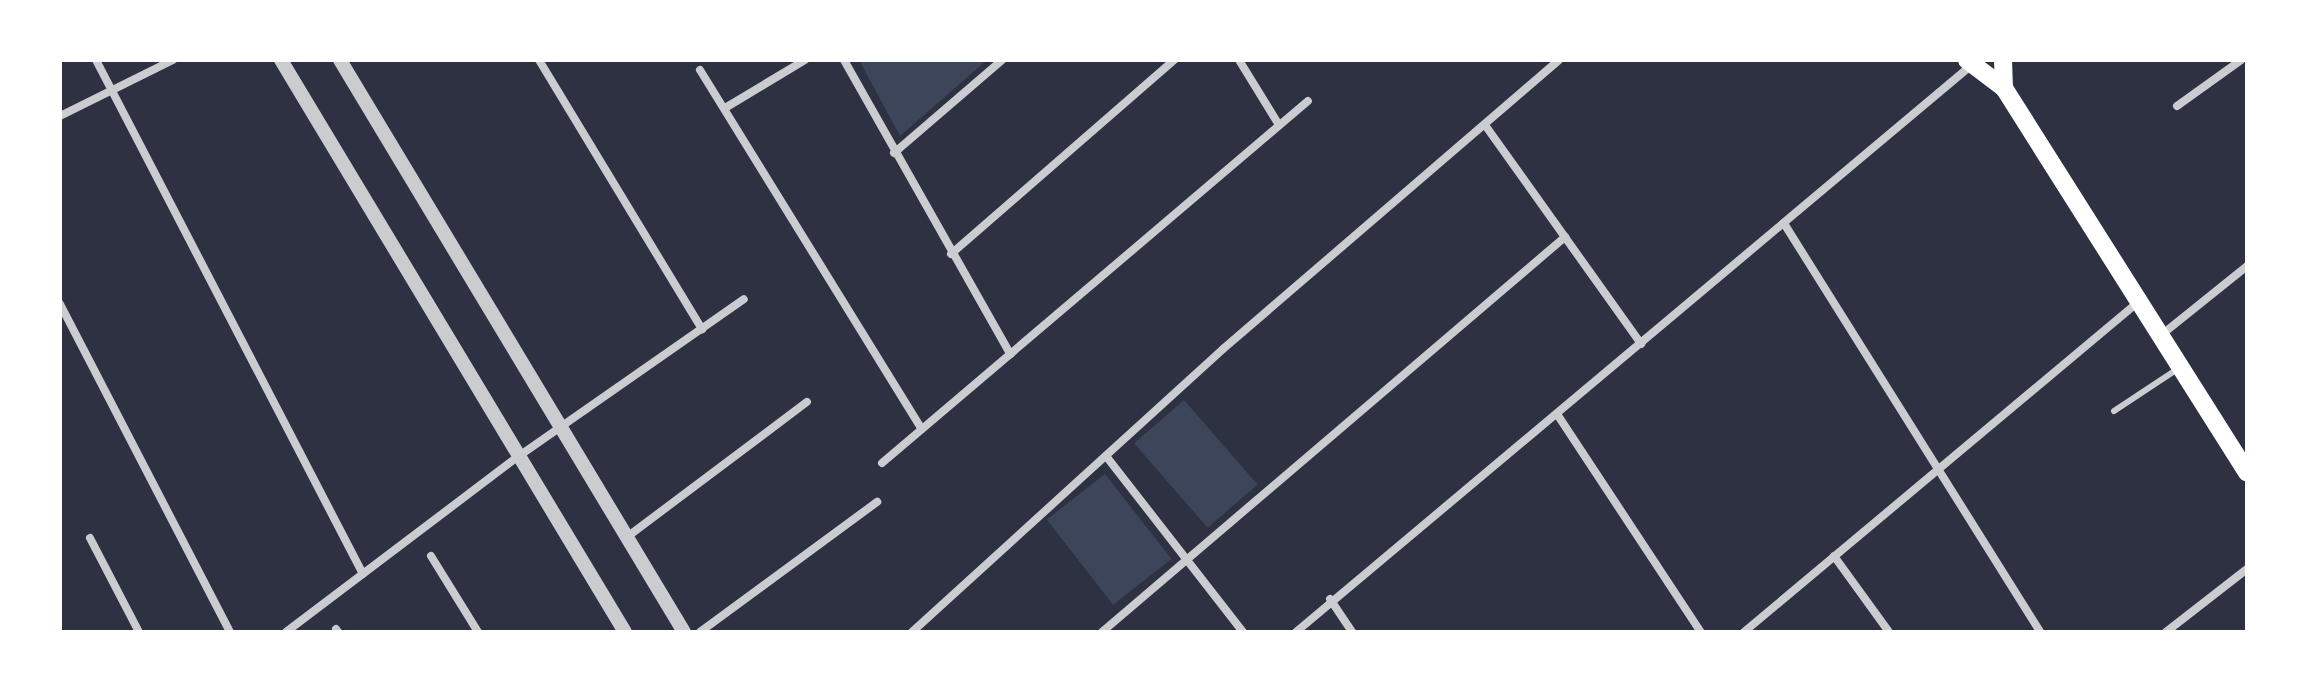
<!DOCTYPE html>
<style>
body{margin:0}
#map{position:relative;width:2307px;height:692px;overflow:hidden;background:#2d3142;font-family:Manrope,sans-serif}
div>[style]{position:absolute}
.green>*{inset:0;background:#3c4559;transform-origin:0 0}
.service>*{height:6px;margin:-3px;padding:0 3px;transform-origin:3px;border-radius:3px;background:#caccd0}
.minor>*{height:8px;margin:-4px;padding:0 4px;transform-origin:4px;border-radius:4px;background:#caccd0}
.tertiary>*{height:14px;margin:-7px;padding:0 7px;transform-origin:7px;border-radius:7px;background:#caccd0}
.primary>*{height:18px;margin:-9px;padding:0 9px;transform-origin:9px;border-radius:9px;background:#fff}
span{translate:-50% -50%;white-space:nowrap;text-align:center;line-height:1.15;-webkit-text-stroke:6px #fff;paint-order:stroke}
.frame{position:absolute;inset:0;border:62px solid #fff;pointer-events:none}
</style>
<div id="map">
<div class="green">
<i style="clip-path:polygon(859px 60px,987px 60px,900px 136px)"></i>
<i style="left:1184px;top:400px;width:112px;height:66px;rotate:49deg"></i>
<i style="left:1105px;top:474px;width:108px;height:74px;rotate:52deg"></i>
</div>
<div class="service">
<i style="left:2114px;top:411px;width:78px;rotate:-33.5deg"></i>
</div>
<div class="minor">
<i style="left:96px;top:60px;width:579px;rotate:62.55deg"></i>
<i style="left:539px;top:60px;width:315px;rotate:58.8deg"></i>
<i style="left:844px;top:60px;width:338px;rotate:60.5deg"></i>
<i style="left:1239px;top:60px;width:76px;rotate:58.4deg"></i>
<i style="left:700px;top:70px;width:422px;rotate:58.3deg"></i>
<i style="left:2177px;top:106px;width:79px;rotate:-35.7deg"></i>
<i style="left:725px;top:108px;width:93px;rotate:-31deg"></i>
<i style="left:60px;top:116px;width:126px;rotate:-26.4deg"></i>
<i style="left:1485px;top:125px;width:269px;rotate:54.5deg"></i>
<i style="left:894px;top:153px;width:143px;rotate:-40.7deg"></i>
<i style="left:1785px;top:225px;width:480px;rotate:57.9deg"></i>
<i style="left:951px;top:254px;width:296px;rotate:-41deg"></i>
<i style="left:60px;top:304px;width:369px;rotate:62.6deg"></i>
<i style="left:2160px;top:336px;width:112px;rotate:-38.8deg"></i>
<i style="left:1557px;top:414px;width:261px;rotate:56.6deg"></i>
<i style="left:1106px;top:456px;width:223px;rotate:52.1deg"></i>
<i style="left:882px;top:463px;width:559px;rotate:-40.36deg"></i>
<i style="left:627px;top:537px;width:225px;rotate:-36.9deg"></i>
<i style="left:90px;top:538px;width:106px;rotate:62.5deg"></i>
<i style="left:431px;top:556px;width:89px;rotate:58.3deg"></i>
<i style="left:1834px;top:556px;width:94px;rotate:54.1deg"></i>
<i style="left:1330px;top:599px;width:40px;rotate:56deg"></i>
<i style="left:336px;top:629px;width:4px;rotate:56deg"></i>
<i style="left:286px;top:632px;width:292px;rotate:-37.1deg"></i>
<i style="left:519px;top:456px;width:274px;rotate:-34.9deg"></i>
<i style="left:700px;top:632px;width:220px;rotate:-36.3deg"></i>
<i style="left:912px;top:632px;width:420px;rotate:-42.3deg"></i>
<i style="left:1223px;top:349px;width:443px;rotate:-40.7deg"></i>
<i style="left:1102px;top:632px;width:609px;rotate:-40.47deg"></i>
<i style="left:1296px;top:632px;width:885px;rotate:-40deg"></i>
<i style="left:1744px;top:632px;width:513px;rotate:-39.93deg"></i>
<i style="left:2166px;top:632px;width:103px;rotate:-37.9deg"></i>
</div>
<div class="tertiary">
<i style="left:281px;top:60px;width:667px;rotate:58.98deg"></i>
<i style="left:340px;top:60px;width:667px;rotate:58.98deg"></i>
</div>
<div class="primary">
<i style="left:1967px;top:60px;width:46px;rotate:37.1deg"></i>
<i style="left:2004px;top:88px;width:455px;rotate:57.7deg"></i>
<i style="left:2003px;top:60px;width:28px;rotate:88deg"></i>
</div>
<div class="frame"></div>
</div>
